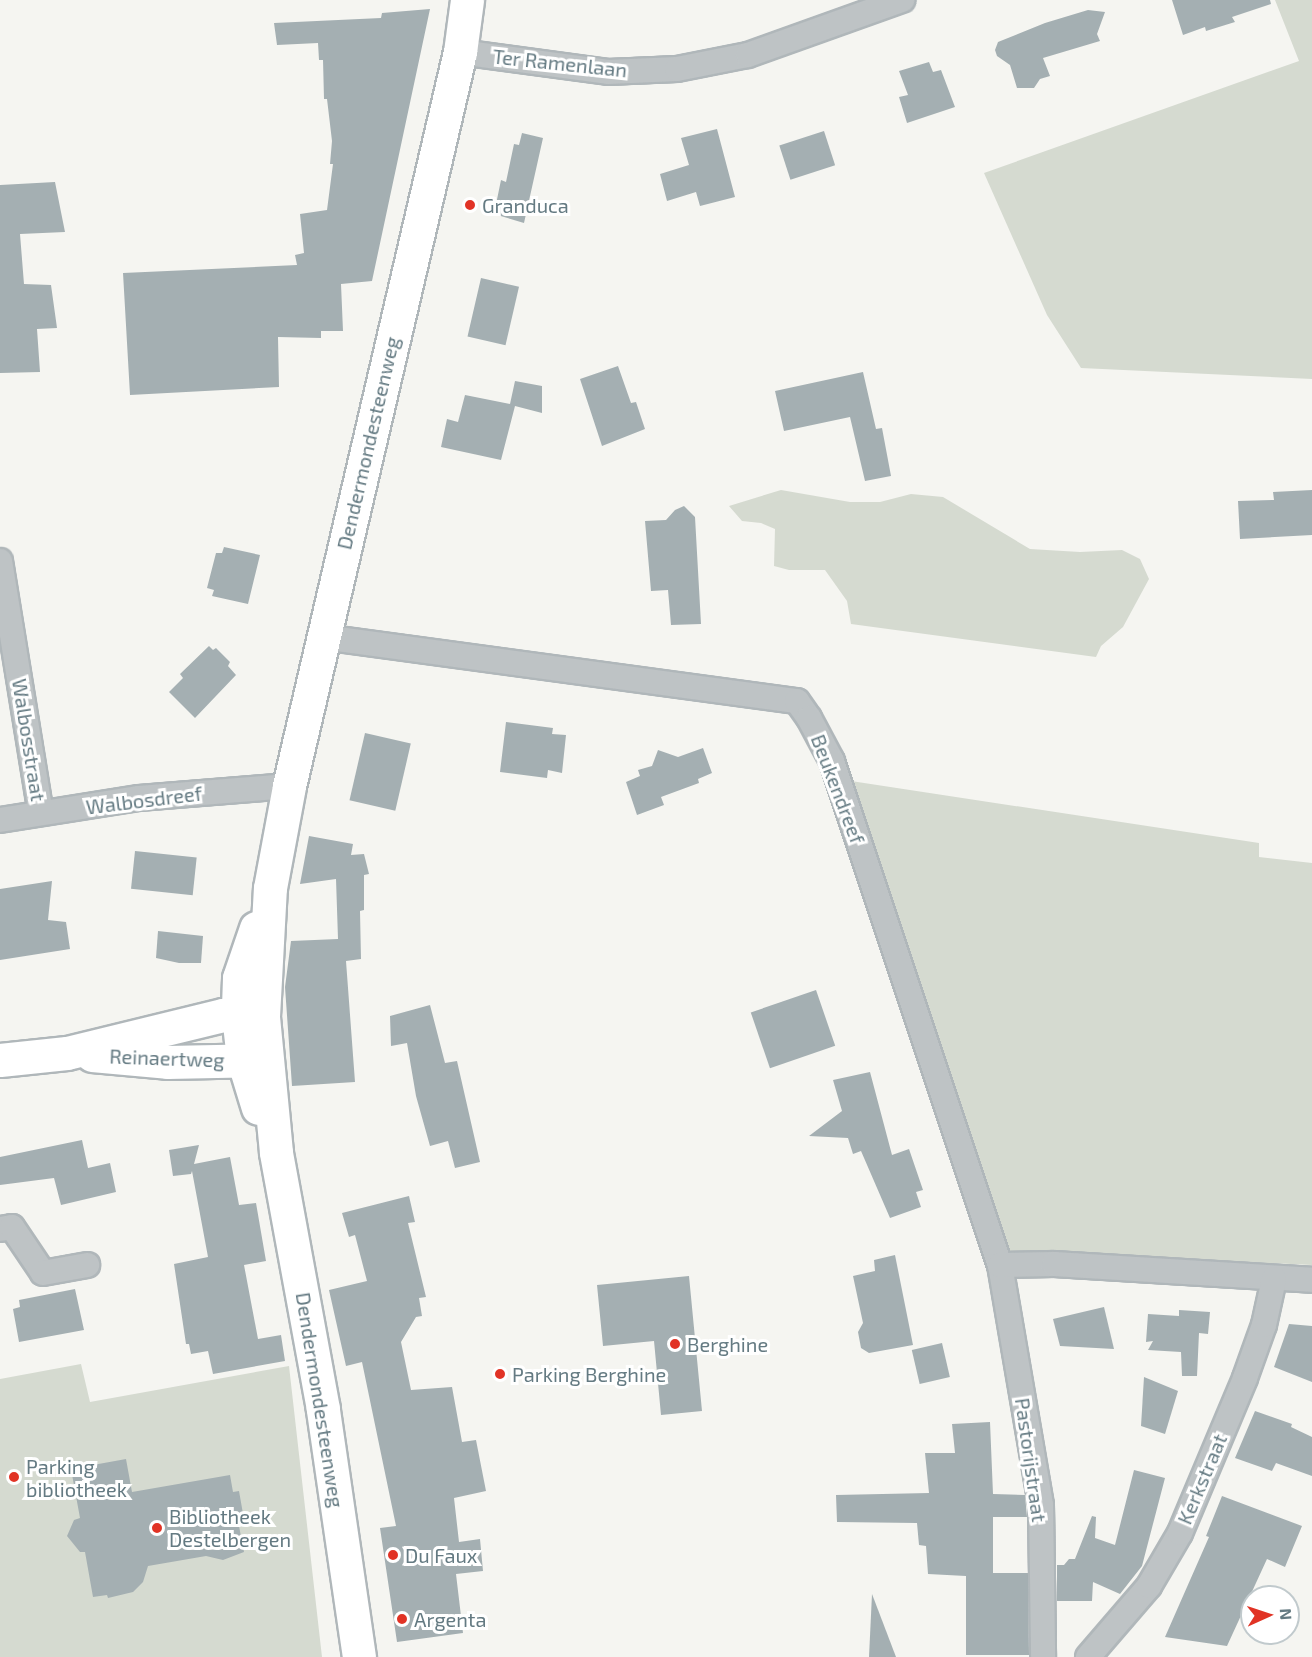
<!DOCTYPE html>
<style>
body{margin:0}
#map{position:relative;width:1312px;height:1657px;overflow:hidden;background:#f5f5f1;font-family:"Exo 2",sans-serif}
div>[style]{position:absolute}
.green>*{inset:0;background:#d5dad0}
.building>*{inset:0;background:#a4afb2;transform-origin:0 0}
.roads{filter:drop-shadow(2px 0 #b0b7ba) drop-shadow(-2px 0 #b0b7ba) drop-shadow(0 2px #b0b7ba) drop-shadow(0 -2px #b0b7ba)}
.street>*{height:24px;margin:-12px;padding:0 12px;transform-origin:12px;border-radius:12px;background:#bec3c5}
.secondary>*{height:33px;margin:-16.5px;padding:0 16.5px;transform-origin:16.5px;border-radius:16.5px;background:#fff}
.dots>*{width:16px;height:16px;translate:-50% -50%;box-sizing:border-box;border:3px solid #fff;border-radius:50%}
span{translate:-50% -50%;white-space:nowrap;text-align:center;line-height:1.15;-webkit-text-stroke:6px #fff;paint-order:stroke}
.street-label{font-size:20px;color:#647a82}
.poi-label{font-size:20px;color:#647a82}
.left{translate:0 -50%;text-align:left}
.north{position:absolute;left:1240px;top:1585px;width:60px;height:60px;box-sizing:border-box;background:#fff;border:2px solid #c1cacd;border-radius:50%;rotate:87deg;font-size:16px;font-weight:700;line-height:24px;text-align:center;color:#647a82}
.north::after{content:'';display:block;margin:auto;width:21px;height:27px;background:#e13325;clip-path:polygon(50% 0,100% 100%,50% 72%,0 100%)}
</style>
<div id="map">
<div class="green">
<i style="clip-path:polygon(1275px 0,1312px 0,1312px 379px,1081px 368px,1047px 315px,984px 173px,1299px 61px)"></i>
<i style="clip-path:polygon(781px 490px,850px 502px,880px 502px,911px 494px,943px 497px,1030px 549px,1080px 552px,1122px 550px,1140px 559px,1149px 579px,1123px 627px,1101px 646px,1096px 657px,851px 624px,847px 601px,825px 570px,789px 570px,774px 566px,775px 529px,761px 523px,742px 521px,729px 506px)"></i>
<i style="clip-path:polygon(851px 781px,1259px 843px,1259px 857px,1312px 863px,1312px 1265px,1006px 1251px)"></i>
<i style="clip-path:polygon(81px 1364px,90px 1402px,289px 1366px,322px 1657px,0 1657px,0 1379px)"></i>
</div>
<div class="building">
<i style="clip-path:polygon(1172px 0,1270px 0,1271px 4px,1232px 17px,1235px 22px,1206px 31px,1205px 27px,1183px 35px)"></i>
<i style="clip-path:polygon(430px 9px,372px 281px,341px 284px,343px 331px,321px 331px,321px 338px,278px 337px,279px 387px,130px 395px,123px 273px,297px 265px,295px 255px,304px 253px,300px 214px,327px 210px,333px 164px,330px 164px,332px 141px,327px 99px,324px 99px,323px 60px,319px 60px,318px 43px,277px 45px,274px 23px,381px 18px,382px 13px)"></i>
<i style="clip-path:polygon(1088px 10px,1105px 12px,1097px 34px,1100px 41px,1043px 58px,1050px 76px,1040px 79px,1034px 88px,1017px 88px,1010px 65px,997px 56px,995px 50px,998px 42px,1045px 23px)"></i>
<i style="clip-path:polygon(929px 62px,933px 72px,941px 70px,955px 107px,907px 123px,899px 97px,908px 95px,899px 71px)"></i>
<i style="clip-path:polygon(717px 129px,735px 197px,700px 206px,696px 192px,667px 201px,660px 174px,689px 165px,681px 138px)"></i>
<i style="left:824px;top:131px;width:36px;height:47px;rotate:72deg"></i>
<i style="clip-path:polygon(522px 133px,543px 138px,524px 223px,494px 214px,501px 180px,506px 182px,514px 144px,519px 145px)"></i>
<i style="clip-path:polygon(55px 182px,65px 232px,20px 234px,24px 284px,51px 285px,57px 328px,37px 329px,40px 372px,0 373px,0 185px)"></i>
<i style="left:481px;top:278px;width:39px;height:60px;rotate:13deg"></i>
<i style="clip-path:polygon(618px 366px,631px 403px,636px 402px,645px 429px,602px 446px,580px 379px)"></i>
<i style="clip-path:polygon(863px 372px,876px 429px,882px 428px,891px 476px,865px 481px,850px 417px,784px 431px,775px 391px)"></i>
<i style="clip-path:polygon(515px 381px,542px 386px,542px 413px,515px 406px,501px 460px,441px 447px,447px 419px,458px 422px,465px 395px,510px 404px)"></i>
<i style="clip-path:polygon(1312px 490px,1312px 535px,1240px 539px,1238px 501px,1274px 500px,1273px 492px)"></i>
<i style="clip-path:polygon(684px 506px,695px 517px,701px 624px,671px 625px,668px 590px,651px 591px,645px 521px,666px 520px,675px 510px)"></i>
<i style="clip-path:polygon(224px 547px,260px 555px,248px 604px,212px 596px,214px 590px,207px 588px,216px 553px,222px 553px)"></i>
<i style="clip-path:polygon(209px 646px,213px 650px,216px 648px,230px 662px,228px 666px,236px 675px,195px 718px,169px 692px,183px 678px,180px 674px)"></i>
<i style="clip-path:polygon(506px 722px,553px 728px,552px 734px,566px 735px,562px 773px,548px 770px,547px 778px,500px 772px)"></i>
<i style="left:365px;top:733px;width:47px;height:69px;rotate:13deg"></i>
<i style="clip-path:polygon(703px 748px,712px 773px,698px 779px,699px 783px,661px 797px,664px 805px,637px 815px,626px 782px,640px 776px,638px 770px,652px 766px,658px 750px,678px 757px)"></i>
<i style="clip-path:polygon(309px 836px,353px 844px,351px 855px,364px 854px,369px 874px,364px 875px,364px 910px,360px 911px,361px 959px,346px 961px,355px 1082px,292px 1086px,285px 987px,291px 941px,338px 939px,336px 879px,300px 884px)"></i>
<i style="left:135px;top:851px;width:62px;height:38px;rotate:6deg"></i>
<i style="clip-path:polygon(52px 881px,48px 920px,66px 922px,70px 949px,0 960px,0 889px)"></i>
<i style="clip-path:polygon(158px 931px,203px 936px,201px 963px,179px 963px,156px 958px)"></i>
<i style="left:816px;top:990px;width:59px;height:69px;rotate:71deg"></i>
<i style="clip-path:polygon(430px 1005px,445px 1063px,457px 1061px,480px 1162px,455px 1168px,448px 1141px,430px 1146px,416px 1096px,407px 1043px,391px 1046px,390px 1016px)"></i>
<i style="clip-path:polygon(870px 1072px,892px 1155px,909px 1149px,923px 1190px,916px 1192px,921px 1207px,890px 1218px,861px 1151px,853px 1154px,848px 1138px,809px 1136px,842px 1111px,833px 1080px)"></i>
<i style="clip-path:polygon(82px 1140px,88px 1168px,110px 1163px,116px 1192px,61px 1205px,54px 1178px,0 1185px,0 1157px)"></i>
<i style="clip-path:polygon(199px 1145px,194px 1164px,230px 1157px,239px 1205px,256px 1203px,266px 1261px,244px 1265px,258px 1339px,281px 1335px,285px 1361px,213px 1374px,208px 1351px,191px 1354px,189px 1344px,186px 1344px,174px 1264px,208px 1257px,192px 1171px,191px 1174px,173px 1176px,169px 1150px)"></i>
<i style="clip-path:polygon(409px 1196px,415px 1222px,408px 1223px,426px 1297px,419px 1298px,422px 1316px,416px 1317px,401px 1342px,411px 1390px,452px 1387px,462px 1442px,476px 1440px,486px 1491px,454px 1498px,459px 1542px,480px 1539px,483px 1571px,456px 1574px,463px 1633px,397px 1642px,380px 1528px,396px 1526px,362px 1362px,346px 1366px,329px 1290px,367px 1281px,355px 1235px,349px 1237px,342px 1213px)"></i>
<i style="clip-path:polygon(895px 1255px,913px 1345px,869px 1353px,861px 1348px,858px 1332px,863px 1323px,853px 1276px,875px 1271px,874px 1260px)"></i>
<i style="clip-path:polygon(689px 1276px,702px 1411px,661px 1415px,654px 1341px,603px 1346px,597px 1285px)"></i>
<i style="clip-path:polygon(75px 1289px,84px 1330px,19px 1342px,13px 1309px,20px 1307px,19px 1300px)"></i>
<i style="clip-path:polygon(1104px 1307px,1114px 1349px,1060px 1346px,1053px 1319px)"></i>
<i style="clip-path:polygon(1179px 1310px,1210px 1312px,1208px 1334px,1199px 1333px,1197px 1376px,1182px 1376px,1181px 1352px,1148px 1350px,1153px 1341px,1146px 1342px,1148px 1314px,1179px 1316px)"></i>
<i style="clip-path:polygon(1289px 1324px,1312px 1326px,1312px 1382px,1274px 1367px)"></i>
<i style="left:942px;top:1343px;width:35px;height:31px;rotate:77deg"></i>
<i style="clip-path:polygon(1144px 1377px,1178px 1391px,1165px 1434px,1141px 1426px)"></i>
<i style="clip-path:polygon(1255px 1411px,1292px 1424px,1291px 1427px,1312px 1437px,1312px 1476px,1276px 1463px,1272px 1471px,1235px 1458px)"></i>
<i style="clip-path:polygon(990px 1422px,993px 1494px,1025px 1495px,1027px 1517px,993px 1517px,993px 1573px,1028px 1573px,1029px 1655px,966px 1655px,966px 1576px,928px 1574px,926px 1546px,919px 1545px,917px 1523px,837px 1522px,836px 1495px,929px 1493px,925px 1453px,955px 1453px,952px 1424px)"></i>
<i style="clip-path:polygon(126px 1459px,132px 1492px,230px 1475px,233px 1492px,239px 1491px,245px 1525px,239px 1526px,244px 1552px,223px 1560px,206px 1556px,148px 1566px,143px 1582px,133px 1592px,108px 1598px,107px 1595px,93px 1597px,85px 1552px,80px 1552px,67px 1536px,74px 1520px,80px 1518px,71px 1469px)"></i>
<i style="clip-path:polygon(1134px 1470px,1165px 1478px,1142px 1566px,1120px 1594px,1093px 1582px,1092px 1601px,1057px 1601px,1057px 1565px,1064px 1565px,1069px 1559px,1075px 1559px,1092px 1516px,1096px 1517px,1095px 1538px,1115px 1545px)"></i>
<i style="clip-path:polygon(1222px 1496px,1302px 1526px,1285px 1567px,1267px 1559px,1227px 1646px,1165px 1637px,1209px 1537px,1206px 1536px)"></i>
<i style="clip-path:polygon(872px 1594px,896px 1657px,869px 1657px)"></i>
</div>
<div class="roads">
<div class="street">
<i style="left:460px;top:52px;width:149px;rotate:7.7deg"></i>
<i style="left:608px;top:72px;width:69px;rotate:-2.5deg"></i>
<i style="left:677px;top:69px;width:72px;rotate:-11.2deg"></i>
<i style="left:748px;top:55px;width:164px;rotate:-19.7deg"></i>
<i style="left:0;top:561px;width:255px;rotate:80.8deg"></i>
<i style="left:323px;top:637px;width:478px;rotate:7.7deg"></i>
<i style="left:797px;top:701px;width:21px;rotate:55deg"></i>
<i style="left:809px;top:718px;width:49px;rotate:61.9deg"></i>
<i style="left:832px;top:761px;width:531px;rotate:71.57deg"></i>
<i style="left:1000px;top:1265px;width:243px;rotate:80.3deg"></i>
<i style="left:1041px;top:1505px;width:152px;rotate:89.2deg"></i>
<i style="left:0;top:820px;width:141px;rotate:-9deg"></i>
<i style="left:139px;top:798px;width:150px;rotate:-4.6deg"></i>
<i style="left:0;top:1229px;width:12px;rotate:-9deg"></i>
<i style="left:12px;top:1227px;width:55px;rotate:56deg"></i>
<i style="left:43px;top:1273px;width:45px;rotate:-10.3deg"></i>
<i style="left:1000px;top:1265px;width:54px;rotate:-1.1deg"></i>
<i style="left:1054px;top:1264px;width:258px;rotate:3.5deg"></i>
<i style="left:1088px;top:1657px;width:94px;rotate:-49.3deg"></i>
<i style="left:1149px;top:1586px;width:61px;rotate:-59.7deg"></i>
<i style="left:1180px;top:1533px;width:168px;rotate:-67.2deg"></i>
<i style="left:1245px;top:1378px;width:56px;rotate:-70.3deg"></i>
<i style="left:1264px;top:1325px;width:47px;rotate:-77.7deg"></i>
</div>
<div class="secondary">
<i style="left:256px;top:928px;width:53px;rotate:108.8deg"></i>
<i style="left:239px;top:978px;width:37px;rotate:92deg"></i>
<i style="left:238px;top:1015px;width:44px;rotate:83.5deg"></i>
<i style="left:243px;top:1059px;width:51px;rotate:73deg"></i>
<i style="left:92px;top:1055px;width:75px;rotate:5.3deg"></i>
<i style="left:167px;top:1062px;width:98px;rotate:-1.2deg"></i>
<i style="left:0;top:1060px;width:67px;rotate:-6deg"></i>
<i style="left:67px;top:1053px;width:161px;rotate:-13.7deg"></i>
<i style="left:223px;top:1015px;width:37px;rotate:2deg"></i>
<i style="left:359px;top:1657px;width:251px;rotate:-98.3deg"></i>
<i style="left:323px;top:1409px;width:261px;rotate:-100.4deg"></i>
<i style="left:276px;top:1152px;width:137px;rotate:-95.5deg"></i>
<i style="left:263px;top:1016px;width:128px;rotate:-86.9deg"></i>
<i style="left:270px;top:888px;width:104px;rotate:-79.4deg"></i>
<i style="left:289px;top:786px;width:754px;rotate:-76.89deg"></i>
<i style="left:460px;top:52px;width:52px;rotate:-82.3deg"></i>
</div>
</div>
<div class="dots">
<i style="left:470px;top:205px;background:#e13325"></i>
<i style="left:675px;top:1344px;background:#e13325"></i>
<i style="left:500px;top:1374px;background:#e13325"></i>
<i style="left:14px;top:1477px;background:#e13325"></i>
<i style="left:157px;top:1528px;background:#e13325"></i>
<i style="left:393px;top:1555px;background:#e13325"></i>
<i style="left:402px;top:1619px;background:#e13325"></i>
</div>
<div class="street-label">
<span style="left:560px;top:63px;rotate:6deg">Ter Ramenlaan</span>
<span style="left:368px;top:443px;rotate:-77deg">Dendermondesteenweg</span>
<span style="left:29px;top:740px;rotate:81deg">Walbosstraat</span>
<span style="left:838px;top:789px;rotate:69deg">Beukendreef</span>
<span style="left:144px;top:800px;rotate:-7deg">Walbosdreef</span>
<span style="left:167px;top:1058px;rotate:2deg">Reinaertweg</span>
<span style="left:320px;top:1400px;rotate:81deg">Dendermondesteenweg</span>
<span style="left:1031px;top:1460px;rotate:82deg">Pastorijstraat</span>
<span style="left:1202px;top:1479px;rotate:-67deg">Kerkstraat</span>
</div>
<div class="poi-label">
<span class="left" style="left:482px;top:205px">Granduca</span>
<span class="left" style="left:687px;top:1344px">Berghine</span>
<span class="left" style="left:512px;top:1374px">Parking Berghine</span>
<span class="left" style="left:26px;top:1478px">Parking<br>bibliotheek</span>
<span class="left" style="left:169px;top:1528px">Bibliotheek<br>Destelbergen</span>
<span class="left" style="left:405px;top:1555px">Du Faux</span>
<span class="left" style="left:414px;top:1619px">Argenta</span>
</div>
<div class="north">N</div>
</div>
